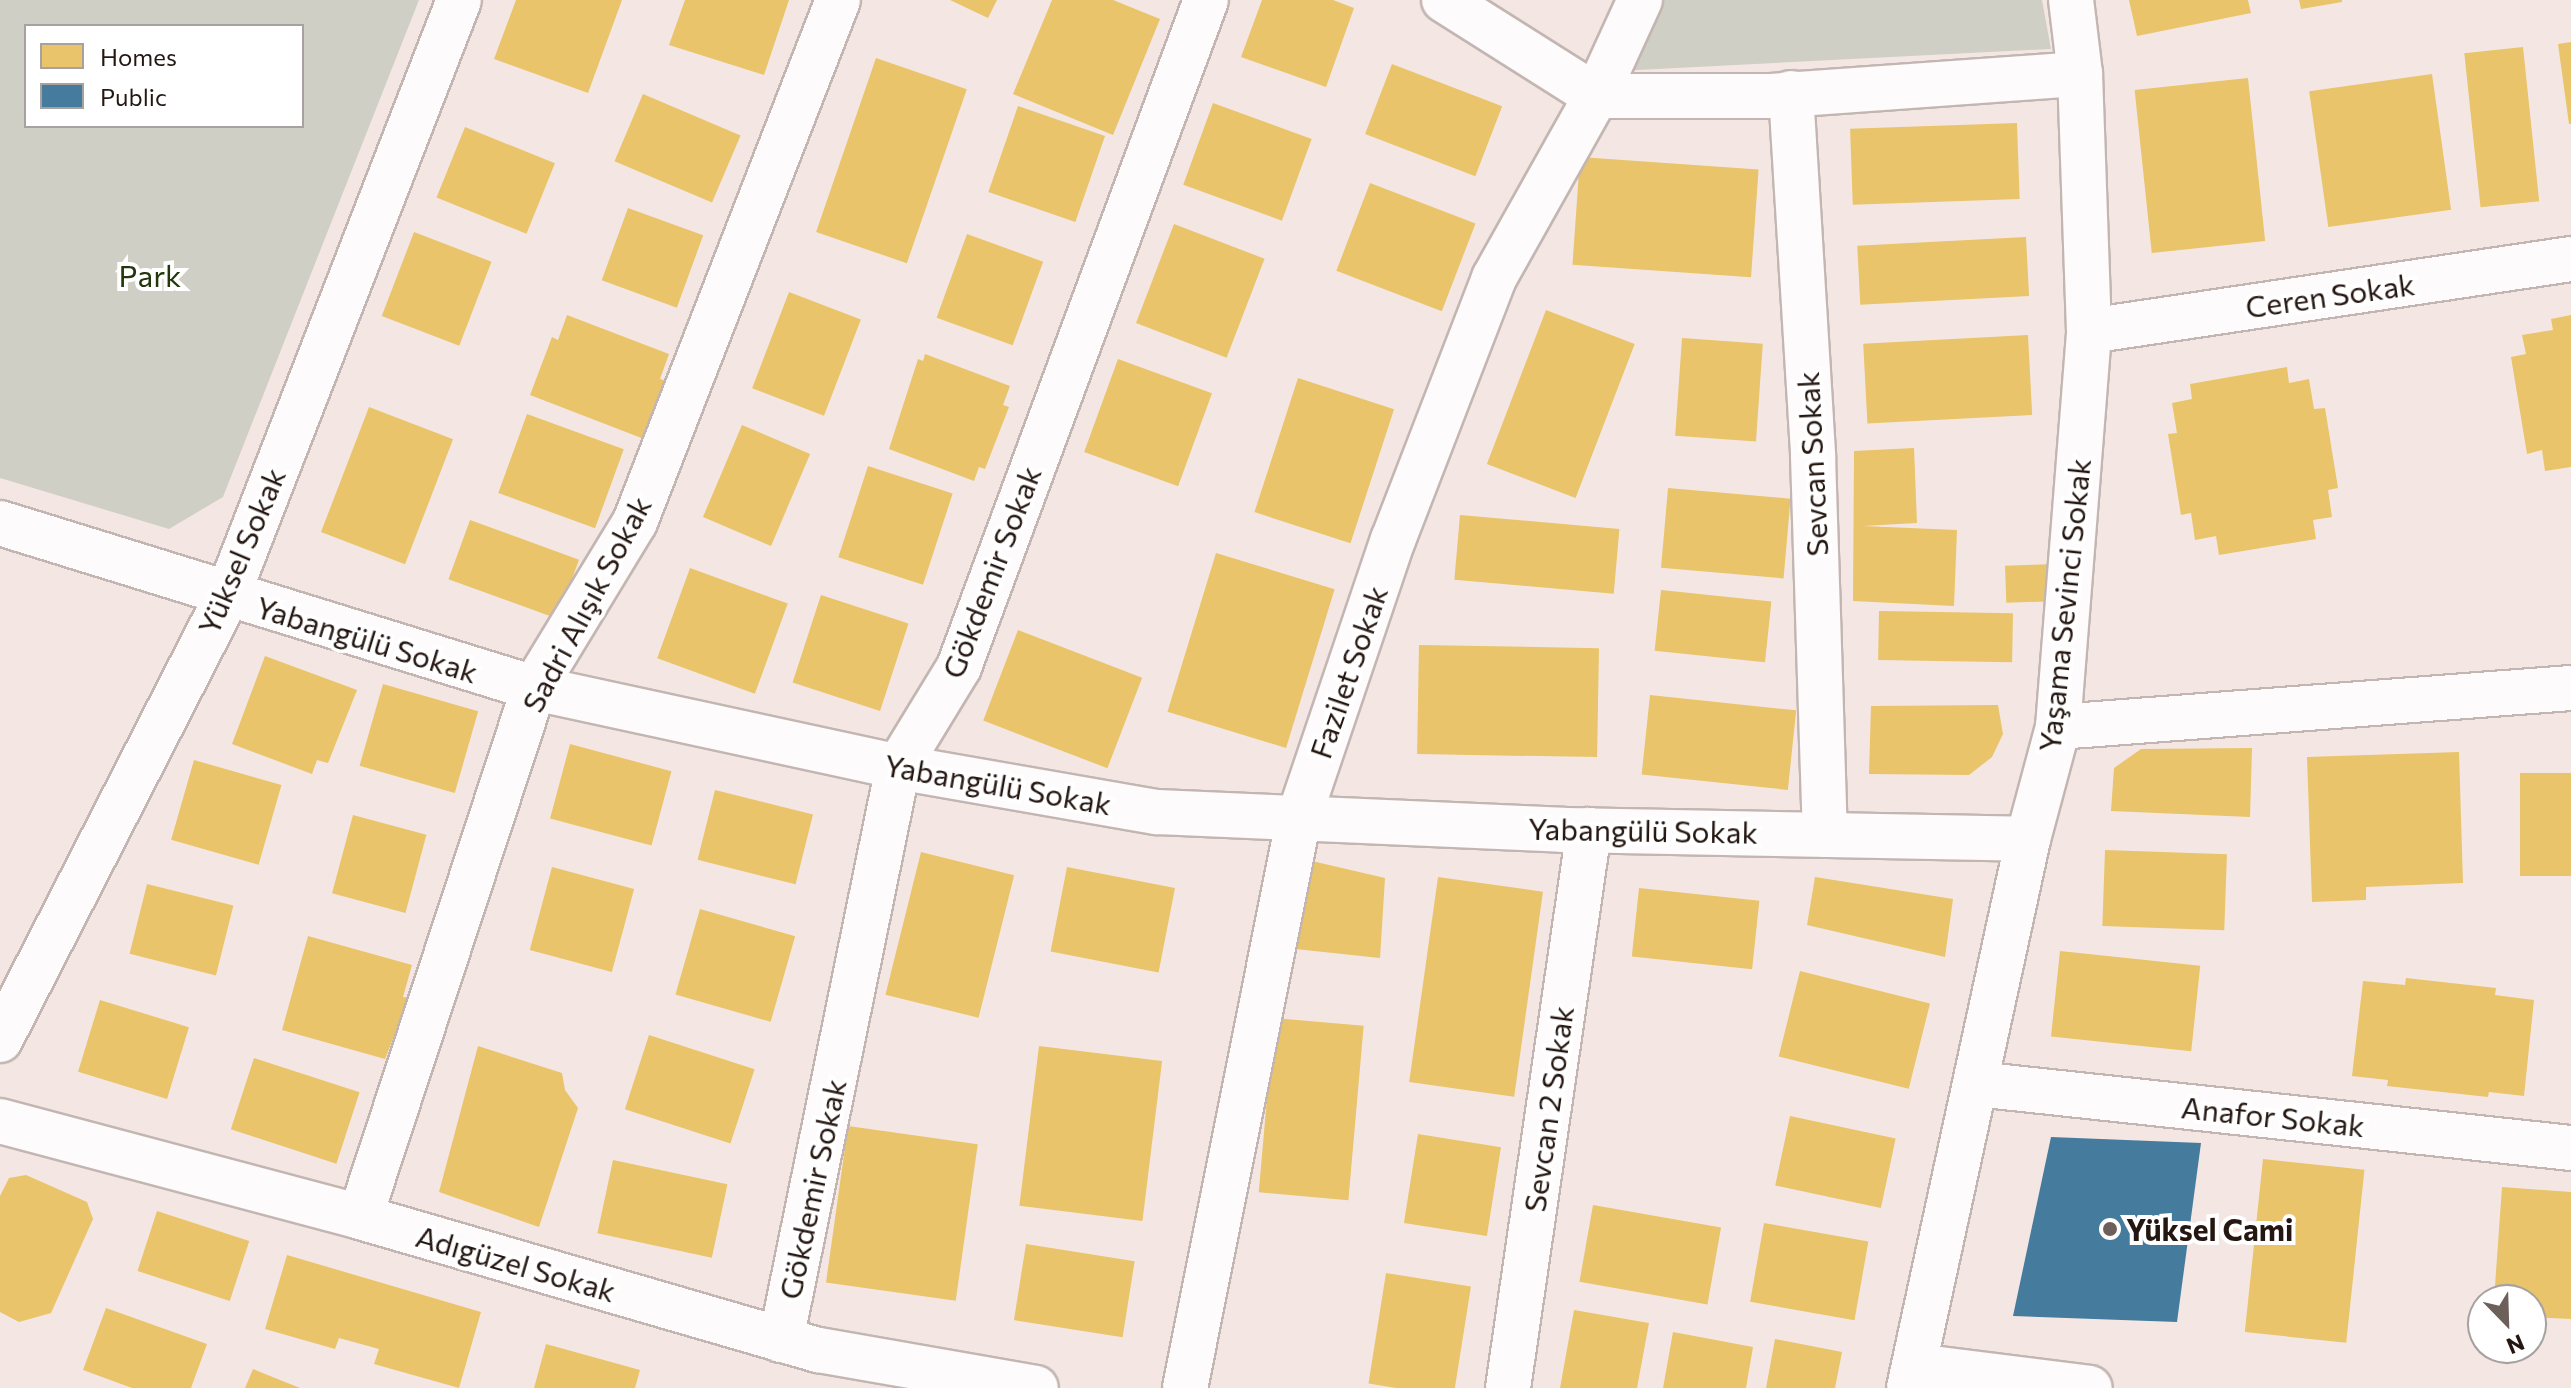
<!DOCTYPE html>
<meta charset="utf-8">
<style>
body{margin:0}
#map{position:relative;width:2571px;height:1388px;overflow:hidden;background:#f4e7e3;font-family:Commissioner,sans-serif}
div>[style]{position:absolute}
.green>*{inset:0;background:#d0cfc5}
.homes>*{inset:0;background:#e9c46a;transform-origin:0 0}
.public>*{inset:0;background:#457b9d}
.roads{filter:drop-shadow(2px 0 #c3b6b2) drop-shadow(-2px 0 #c3b6b2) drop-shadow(0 2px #c3b6b2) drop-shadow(0 -2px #c3b6b2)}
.minor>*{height:44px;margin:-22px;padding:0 22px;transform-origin:22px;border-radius:22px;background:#fdfbfb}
.dots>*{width:22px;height:22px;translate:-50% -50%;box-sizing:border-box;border:4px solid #fff;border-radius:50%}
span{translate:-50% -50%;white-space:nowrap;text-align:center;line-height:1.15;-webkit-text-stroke:8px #fff;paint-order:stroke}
.park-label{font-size:30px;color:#24360b}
.street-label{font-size:30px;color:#241611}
.poi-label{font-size:30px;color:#241611;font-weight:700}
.left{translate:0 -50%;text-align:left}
.legend{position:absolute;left:24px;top:24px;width:280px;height:104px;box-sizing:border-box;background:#fff;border:2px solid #a7a2a0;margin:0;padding:10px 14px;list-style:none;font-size:24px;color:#241611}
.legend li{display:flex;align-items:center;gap:16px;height:40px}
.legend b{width:40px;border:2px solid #a7a2a0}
.north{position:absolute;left:2467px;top:1284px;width:80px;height:80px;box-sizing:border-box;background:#fff;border:2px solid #a7a2a0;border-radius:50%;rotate:157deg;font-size:22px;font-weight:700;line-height:32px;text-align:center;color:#241611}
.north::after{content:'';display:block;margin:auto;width:28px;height:36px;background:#6d5f5a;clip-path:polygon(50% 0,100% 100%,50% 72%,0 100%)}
</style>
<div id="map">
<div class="green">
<i style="clip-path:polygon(evenodd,0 0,419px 0,223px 497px,169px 529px,0 478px,0 0,26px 26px,302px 26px,302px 126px,26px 126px,26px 26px)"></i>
<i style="clip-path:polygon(1657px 0,2042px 0,2051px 49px,1618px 71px)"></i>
</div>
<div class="homes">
<i style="clip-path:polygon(516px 0,622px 0,588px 93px,494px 59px)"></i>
<i style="clip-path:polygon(685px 0,789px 0,764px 75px,669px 45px)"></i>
<i style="clip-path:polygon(950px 0,997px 0,988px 18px)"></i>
<i style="clip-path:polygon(1052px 0,1113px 0,1160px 19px,1113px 135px,1013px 94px)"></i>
<i style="clip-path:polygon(1262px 0,1333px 0,1354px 8px,1326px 87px,1241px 57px)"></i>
<i style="clip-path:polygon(2129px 0,2248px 0,2251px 13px,2137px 36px)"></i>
<i style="clip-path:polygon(2299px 0,2342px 0,2342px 2px,2301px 9px)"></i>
<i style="clip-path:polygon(2571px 42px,2571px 124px,2569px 124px,2558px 44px)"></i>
<i style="left:2523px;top:47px;width:155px;height:59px;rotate:84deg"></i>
<i style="left:876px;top:58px;width:96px;height:184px;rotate:19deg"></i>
<i style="left:1392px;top:64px;width:118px;height:75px;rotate:21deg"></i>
<i style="left:2432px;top:74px;width:137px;height:124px;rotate:82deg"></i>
<i style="left:2248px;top:78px;width:164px;height:114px;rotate:84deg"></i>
<i style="left:643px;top:94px;width:106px;height:73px;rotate:23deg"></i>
<i style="left:1213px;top:103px;width:105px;height:87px;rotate:20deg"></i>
<i style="left:1018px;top:106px;width:92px;height:91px;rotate:19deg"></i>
<i style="left:2017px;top:123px;width:76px;height:167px;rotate:88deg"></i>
<i style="left:465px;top:127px;width:97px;height:76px;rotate:22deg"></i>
<i style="left:1580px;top:157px;width:179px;height:108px;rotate:4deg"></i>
<i style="left:1370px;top:183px;width:113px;height:94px;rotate:21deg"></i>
<i style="left:628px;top:208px;width:80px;height:77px;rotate:20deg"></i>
<i style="left:1174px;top:224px;width:97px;height:106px;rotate:21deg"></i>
<i style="left:414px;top:232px;width:83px;height:90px;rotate:21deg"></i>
<i style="left:967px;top:234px;width:81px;height:89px;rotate:20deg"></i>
<i style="left:2026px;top:237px;width:59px;height:169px;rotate:87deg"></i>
<i style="left:789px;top:292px;width:77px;height:103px;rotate:21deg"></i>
<i style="left:1546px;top:310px;width:95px;height:165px;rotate:21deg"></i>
<i style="clip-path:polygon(567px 315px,669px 354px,660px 379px,667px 381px,644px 439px,530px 395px,552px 337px,558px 340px)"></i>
<i style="clip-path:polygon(2571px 315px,2571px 467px,2545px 471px,2542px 450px,2527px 454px,2511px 357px,2526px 354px,2522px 335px,2553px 330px,2551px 319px)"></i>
<i style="left:2028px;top:335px;width:80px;height:165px;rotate:87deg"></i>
<i style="left:1682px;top:338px;width:81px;height:98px;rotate:4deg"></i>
<i style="clip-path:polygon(925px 354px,1010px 386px,1003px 405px,1009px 407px,985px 469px,979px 467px,974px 481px,889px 449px,918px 359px,923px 361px)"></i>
<i style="left:1118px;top:359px;width:100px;height:99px;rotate:20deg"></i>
<i style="clip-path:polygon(2287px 367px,2289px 383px,2309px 379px,2314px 409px,2325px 408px,2338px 488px,2328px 490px,2332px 517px,2313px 520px,2316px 539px,2219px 555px,2216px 536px,2195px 540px,2191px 513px,2181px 515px,2168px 434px,2177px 433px,2172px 403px,2192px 399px,2190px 384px)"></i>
<i style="left:1298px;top:378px;width:101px;height:141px;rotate:18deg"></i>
<i style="left:369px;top:407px;width:90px;height:134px;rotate:21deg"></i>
<i style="left:527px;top:414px;width:103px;height:84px;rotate:20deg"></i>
<i style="left:742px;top:425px;width:74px;height:100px;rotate:23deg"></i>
<i style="clip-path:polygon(1914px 448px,1917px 523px,1863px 526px,1957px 530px,1954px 606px,1853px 601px,1854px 451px)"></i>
<i style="left:868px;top:466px;width:89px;height:96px;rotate:18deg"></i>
<i style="left:1668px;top:488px;width:123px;height:80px;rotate:5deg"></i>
<i style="left:1460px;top:515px;width:160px;height:65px;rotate:5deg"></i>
<i style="left:470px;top:520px;width:116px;height:63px;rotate:20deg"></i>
<i style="left:1216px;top:553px;width:124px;height:166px;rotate:17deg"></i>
<i style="left:2057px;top:564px;width:37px;height:52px;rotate:88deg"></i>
<i style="left:690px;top:568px;width:104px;height:96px;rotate:20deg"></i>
<i style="left:1661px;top:590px;width:111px;height:61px;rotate:6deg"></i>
<i style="left:821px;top:595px;width:92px;height:92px;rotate:18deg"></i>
<i style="left:1879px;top:611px;width:134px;height:49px;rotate:1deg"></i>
<i style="left:1018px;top:630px;width:133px;height:97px;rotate:21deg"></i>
<i style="left:1419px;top:645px;width:180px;height:109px;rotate:1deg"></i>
<i style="clip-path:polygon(265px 656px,357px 690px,328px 763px,317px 760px,312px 774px,232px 744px)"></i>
<i style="left:383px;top:684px;width:99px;height:85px;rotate:16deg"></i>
<i style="left:1650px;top:695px;width:147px;height:80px;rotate:6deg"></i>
<i style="clip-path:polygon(1998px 705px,2003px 734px,1992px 757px,1969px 775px,1869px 774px,1871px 706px)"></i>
<i style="left:570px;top:744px;width:105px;height:77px;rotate:15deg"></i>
<i style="clip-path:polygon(2252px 748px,2250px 817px,2111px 811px,2114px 768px,2141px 749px)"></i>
<i style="clip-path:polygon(2459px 752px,2463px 883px,2366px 887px,2366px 900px,2312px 902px,2307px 757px)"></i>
<i style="left:194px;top:760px;width:91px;height:83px;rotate:16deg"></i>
<i style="left:2571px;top:773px;width:103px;height:51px;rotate:90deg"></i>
<i style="left:715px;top:790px;width:101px;height:72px;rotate:14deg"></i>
<i style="left:353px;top:815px;width:76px;height:81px;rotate:15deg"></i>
<i style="left:2105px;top:850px;width:122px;height:76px;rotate:2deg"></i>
<i style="left:921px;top:852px;width:96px;height:147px;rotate:14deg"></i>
<i style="clip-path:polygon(1312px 861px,1385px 878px,1380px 958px,1286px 948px)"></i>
<i style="left:552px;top:867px;width:85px;height:86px;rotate:15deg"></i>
<i style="left:1067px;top:867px;width:110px;height:86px;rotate:11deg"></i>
<i style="left:1438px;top:877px;width:106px;height:207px;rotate:8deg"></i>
<i style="clip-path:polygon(1815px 877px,1953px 899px,1945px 957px,1807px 925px)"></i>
<i style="left:147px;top:884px;width:89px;height:72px;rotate:14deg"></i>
<i style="left:1639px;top:888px;width:121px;height:69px;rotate:6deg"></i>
<i style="left:700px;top:909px;width:99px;height:89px;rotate:16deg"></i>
<i style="clip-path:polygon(308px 936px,412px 965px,403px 997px,409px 998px,385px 1059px,282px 1030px)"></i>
<i style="left:2060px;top:951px;width:141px;height:86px;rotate:6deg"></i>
<i style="left:1800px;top:971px;width:134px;height:88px;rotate:14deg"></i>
<i style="clip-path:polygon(2406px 978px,2496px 988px,2495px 995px,2534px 1000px,2524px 1096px,2489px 1092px,2488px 1097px,2387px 1086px,2388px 1080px,2352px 1076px,2363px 981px,2405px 985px)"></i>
<i style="left:100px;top:1000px;width:93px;height:75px;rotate:17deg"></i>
<i style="left:1274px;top:1018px;width:90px;height:175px;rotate:5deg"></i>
<i style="left:649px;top:1035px;width:111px;height:78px;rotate:18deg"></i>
<i style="clip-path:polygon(478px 1046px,562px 1073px,565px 1090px,578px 1108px,539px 1227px,439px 1192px)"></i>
<i style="left:1039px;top:1046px;width:124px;height:161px;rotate:7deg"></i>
<i style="left:254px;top:1058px;width:111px;height:75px;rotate:18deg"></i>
<i style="left:1790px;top:1116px;width:108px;height:71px;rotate:12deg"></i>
<i style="left:848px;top:1126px;width:131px;height:158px;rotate:8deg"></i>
<i style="left:1418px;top:1134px;width:84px;height:90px;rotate:9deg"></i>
<i style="left:2263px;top:1159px;width:102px;height:174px;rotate:6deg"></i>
<i style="left:613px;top:1160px;width:117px;height:75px;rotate:12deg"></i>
<i style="clip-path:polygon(26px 1175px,87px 1202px,93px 1219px,51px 1313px,19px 1322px,0 1312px,0 1196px,9px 1178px)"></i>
<i style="clip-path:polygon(2502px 1187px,2571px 1192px,2571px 1319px,2531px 1317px,2531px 1300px,2494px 1300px)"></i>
<i style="left:1593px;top:1205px;width:130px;height:78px;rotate:10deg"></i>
<i style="left:157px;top:1211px;width:97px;height:63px;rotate:18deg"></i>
<i style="left:1764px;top:1223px;width:106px;height:80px;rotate:10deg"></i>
<i style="left:1026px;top:1244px;width:110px;height:77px;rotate:9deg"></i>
<i style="clip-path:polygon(287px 1255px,481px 1312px,459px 1388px,374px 1364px,379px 1349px,339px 1338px,335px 1349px,265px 1329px)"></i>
<i style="left:1386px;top:1273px;width:86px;height:112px;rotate:9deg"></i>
<i style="clip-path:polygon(106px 1308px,207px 1344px,191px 1388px,132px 1388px,83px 1370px)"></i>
<i style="clip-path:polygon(1574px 1310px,1649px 1323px,1637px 1388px,1560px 1388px)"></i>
<i style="clip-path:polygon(1673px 1332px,1753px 1347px,1746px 1388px,1663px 1388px)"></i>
<i style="clip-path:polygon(1775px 1339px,1842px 1352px,1835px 1388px,1766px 1388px)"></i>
<i style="clip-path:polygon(546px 1344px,640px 1370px,635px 1388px,534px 1388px)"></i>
<i style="clip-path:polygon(253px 1369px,300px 1388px,245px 1388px)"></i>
</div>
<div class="public">
<i style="clip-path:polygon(2051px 1137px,2201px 1143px,2177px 1322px,2013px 1316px)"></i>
</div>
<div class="roads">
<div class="minor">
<i style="left:1444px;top:0;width:180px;rotate:32.3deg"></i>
<i style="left:1596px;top:96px;width:175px"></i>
<i style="left:1771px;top:96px;width:310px;rotate:-4.1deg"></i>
<i style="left:1791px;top:93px;width:364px;rotate:86.5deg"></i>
<i style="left:1813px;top:456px;width:379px;rotate:88.2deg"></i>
<i style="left:2089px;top:331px;width:487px;rotate:-8.5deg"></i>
<i style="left:0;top:523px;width:559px;rotate:17.17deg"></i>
<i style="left:534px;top:688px;width:372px;rotate:12.2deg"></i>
<i style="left:898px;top:767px;width:263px;rotate:9.9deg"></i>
<i style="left:1157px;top:812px;width:406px;rotate:2.5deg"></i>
<i style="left:1563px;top:830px;width:465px;rotate:1.1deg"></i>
<i style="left:2058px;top:727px;width:514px;rotate:-4.35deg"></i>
<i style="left:0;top:1040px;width:498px;rotate:-62.9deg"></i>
<i style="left:227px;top:597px;width:640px;rotate:-68.76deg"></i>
<i style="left:1976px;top:1084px;width:598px;rotate:6.14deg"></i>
<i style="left:0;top:1121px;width:373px;rotate:14.9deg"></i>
<i style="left:360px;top:1217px;width:478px;rotate:16.2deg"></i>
<i style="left:819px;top:1350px;width:220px;rotate:9.9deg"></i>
<i style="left:360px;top:1217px;width:557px;rotate:-71.79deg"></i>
<i style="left:534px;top:688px;width:194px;rotate:-58.7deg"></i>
<i style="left:635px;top:522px;width:560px;rotate:-68.75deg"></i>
<i style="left:781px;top:1340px;width:585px;rotate:-78.46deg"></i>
<i style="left:898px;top:767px;width:117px;rotate:-58.6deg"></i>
<i style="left:959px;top:667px;width:711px;rotate:-69.68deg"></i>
<i style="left:1916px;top:1366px;width:175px;rotate:7.2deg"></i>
<i style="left:1185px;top:1388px;width:582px;rotate:-78.71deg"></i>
<i style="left:1299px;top:817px;width:293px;rotate:-71.3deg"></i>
<i style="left:1393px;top:540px;width:281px;rotate:-68.9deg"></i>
<i style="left:1494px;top:278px;width:209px;rotate:-60.7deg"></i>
<i style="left:1596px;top:96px;width:106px;rotate:-65.4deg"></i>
<i style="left:1508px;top:1388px;width:564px;rotate:-81.74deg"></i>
<i style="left:1909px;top:1388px;width:562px;rotate:-77.77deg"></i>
<i style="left:2028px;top:839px;width:116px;rotate:-75deg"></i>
<i style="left:2058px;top:727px;width:397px;rotate:-85.5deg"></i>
<i style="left:2089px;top:331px;width:257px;rotate:-92deg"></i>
<i style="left:2080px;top:74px;width:75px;rotate:-96.9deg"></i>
</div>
</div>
<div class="dots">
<i style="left:2110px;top:1229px;background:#6d5f5a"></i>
</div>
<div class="park-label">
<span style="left:150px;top:275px">Park</span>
</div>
<div class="street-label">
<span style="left:2330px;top:295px;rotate:-8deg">Ceren Sokak</span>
<span style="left:1812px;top:464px;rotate:-93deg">Sevcan Sokak</span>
<span style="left:241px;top:551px;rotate:-67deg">Yüksel Sokak</span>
<span style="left:991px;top:572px;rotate:-69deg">Gökdemir Sokak</span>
<span style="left:586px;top:604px;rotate:-62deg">Sadri Alışık Sokak</span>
<span style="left:2064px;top:605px;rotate:-84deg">Yaşama Sevinci Sokak</span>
<span style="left:367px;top:639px;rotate:17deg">Yabangülü Sokak</span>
<span style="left:1348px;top:672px;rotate:-71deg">Fazilet Sokak</span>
<span style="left:998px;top:784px;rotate:10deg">Yabangülü Sokak</span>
<span style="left:1643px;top:830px;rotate:1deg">Yabangülü Sokak</span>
<span style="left:1548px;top:1109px;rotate:-82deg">Sevcan 2 Sokak</span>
<span style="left:2273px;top:1116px;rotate:6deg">Anafor Sokak</span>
<span style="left:812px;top:1189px;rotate:-78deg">Gökdemir Sokak</span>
<span style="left:516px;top:1263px;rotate:16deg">Adıgüzel Sokak</span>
</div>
<div class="poi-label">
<span class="left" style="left:2126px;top:1229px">Yüksel Cami</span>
</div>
<ul class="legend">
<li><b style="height:22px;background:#e9c46a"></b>Homes</li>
<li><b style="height:22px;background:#457b9d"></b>Public</li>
</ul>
<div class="north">N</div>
</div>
